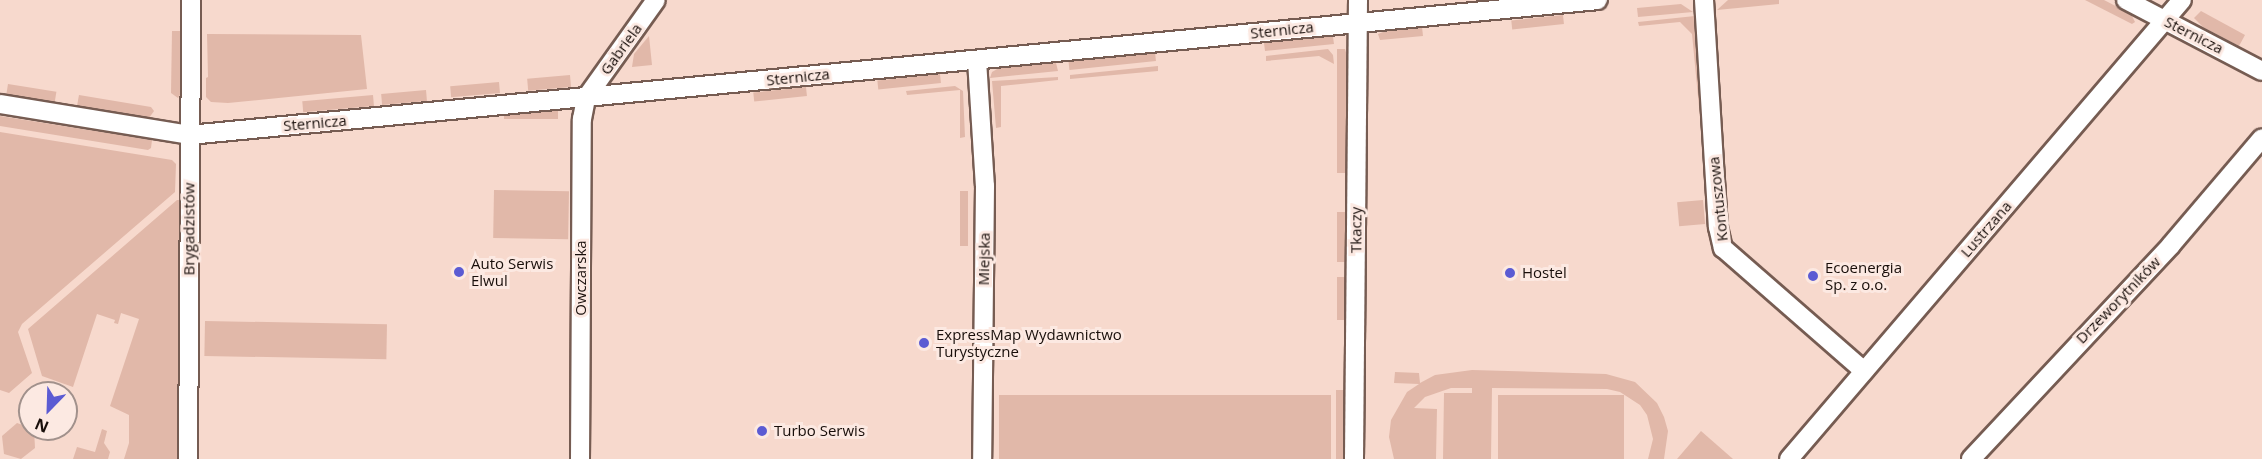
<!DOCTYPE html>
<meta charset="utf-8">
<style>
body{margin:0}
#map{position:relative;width:2262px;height:459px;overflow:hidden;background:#f7d9cd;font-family:"Open Sans",sans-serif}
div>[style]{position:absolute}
.green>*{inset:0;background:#e1b8a9;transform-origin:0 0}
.roads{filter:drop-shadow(2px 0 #765c52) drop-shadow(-2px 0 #765c52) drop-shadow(0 2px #765c52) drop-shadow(0 -2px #765c52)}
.street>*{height:18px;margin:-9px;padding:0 9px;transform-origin:9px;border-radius:9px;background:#fff}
.dots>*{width:16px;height:16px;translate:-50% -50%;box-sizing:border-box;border:3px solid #fce9e2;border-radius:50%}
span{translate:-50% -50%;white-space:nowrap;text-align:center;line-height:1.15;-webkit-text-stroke:6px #fce9e2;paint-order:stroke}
.street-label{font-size:15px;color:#180e0a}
.poi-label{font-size:15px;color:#180e0a}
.left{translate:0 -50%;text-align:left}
.north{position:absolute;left:18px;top:381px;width:60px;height:60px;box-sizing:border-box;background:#fce9e2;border:2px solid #a1918c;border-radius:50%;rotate:203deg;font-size:16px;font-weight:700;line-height:24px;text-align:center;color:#180e0a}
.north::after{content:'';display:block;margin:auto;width:21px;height:27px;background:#5b5bd3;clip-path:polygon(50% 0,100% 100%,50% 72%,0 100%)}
</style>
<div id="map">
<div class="green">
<i style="clip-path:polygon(1728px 0,1779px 0,1779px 4px,1717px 10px)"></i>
<i style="clip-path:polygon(2085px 0,2104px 0,2131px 14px,2135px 22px,2132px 24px)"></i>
<i style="clip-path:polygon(1681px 4px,1693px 12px,1638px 17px,1637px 8px)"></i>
<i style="clip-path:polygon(2201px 11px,2245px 35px,2239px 46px,2203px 27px,2194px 18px)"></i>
<i style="left:1563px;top:15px;width:9px;height:52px;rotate:84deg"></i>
<i style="clip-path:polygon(1695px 16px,1696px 19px,1704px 159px,1692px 34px,1680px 22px,1639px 26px,1638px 22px)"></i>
<i style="clip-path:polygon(1422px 27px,1423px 36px,1380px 40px,1378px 34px,1388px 30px)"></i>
<i style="clip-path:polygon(172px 31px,181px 31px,180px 95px,178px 98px,171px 93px)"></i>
<i style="clip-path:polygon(207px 34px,361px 35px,367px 89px,228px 103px,211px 102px,206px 97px,206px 78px,208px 77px)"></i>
<i style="clip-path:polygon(649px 36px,652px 65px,632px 67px,634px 54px)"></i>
<i style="clip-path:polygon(1327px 36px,1333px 37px,1334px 44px,1265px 51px,1264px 43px)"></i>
<i style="clip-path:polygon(1328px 49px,1333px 55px,1334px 64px,1319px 56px,1266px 61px,1266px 56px)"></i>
<i style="clip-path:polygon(1337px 49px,1345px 49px,1347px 56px,1346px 173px,1337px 173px)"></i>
<i style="left:1155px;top:52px;width:9px;height:87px;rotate:84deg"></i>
<i style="clip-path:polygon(1056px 63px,1058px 71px,990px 78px,992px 72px,999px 68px)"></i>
<i style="clip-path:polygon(1158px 66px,1158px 71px,1070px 79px,1070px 75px)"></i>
<i style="left:940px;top:74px;width:9px;height:63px;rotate:84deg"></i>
<i style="left:570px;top:75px;width:12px;height:43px;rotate:85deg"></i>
<i style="clip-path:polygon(1058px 77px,1058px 80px,1001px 86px,1001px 127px,996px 128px,992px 81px)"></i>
<i style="left:499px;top:82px;width:11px;height:49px;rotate:85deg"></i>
<i style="left:8px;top:84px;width:49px;height:11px;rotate:9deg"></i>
<i style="clip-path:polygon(955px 86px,963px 91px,965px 137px,960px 138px,960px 90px,907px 95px,906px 91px)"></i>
<i style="left:806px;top:87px;width:9px;height:53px;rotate:84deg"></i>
<i style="left:426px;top:90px;width:11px;height:45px;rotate:85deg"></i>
<i style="clip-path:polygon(79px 95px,151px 107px,154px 111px,149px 118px,77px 106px)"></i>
<i style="left:373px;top:95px;width:11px;height:71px;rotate:85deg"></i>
<i style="left:558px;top:110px;width:9px;height:54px;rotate:90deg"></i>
<i style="clip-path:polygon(0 116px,152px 140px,151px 148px,148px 150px,0 126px)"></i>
<i style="clip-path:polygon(0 132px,172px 160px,176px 164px,175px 192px,22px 324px,18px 332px,32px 373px,9px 393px,0 390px)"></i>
<i style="left:494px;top:190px;width:75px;height:48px;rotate:1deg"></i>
<i style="left:960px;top:191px;width:8px;height:55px"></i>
<i style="clip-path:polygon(177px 200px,181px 200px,179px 459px,124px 459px,129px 443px,129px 415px,110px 406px,139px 319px,121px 313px,118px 324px,114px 323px,115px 320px,97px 314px,73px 387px,42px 376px,28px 329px)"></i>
<i style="left:1703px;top:200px;width:24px;height:26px;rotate:85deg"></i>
<i style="left:1337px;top:212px;width:9px;height:50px"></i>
<i style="left:1337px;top:277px;width:8px;height:43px"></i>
<i style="left:205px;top:321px;width:182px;height:35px;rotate:1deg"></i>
<i style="clip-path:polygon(1472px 370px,1606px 374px,1635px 382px,1657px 403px,1664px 417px,1668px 431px,1664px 459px,1648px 459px,1653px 439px,1647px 415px,1640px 405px,1620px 392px,1607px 389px,1492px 388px,1491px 459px,1443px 459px,1444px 393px,1472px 393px,1472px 388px,1451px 388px,1425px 397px,1414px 408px,1437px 409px,1436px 459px,1394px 459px,1389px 437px,1391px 420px,1407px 392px,1419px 384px,1394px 383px,1395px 372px,1419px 373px,1420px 383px,1435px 375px)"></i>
<i style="left:1336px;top:390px;width:8px;height:69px"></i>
<i style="left:999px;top:395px;width:332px;height:64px"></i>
<i style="left:1498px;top:395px;width:126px;height:64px"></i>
<i style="clip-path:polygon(17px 423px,34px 429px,35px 448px,21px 459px,4px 454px,2px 436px)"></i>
<i style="clip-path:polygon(102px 429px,107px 431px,104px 443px,110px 452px,108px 459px,73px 459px,77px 447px,95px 452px)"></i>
<i style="clip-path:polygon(1701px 431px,1733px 459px,1677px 459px)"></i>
</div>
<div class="roads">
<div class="street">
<i style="left:1704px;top:0;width:227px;rotate:86.5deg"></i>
<i style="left:1718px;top:227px;width:22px;rotate:77deg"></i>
<i style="left:1723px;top:248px;width:187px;rotate:41.1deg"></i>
<i style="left:2126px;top:0;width:153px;rotate:27.6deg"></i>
<i style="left:977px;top:60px;width:126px;rotate:86.4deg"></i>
<i style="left:985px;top:186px;width:273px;rotate:90.6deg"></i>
<i style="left:0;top:104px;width:192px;rotate:9.3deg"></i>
<i style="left:189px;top:135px;width:1415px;rotate:-5.47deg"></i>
<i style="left:188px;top:459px;width:459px;rotate:-89.6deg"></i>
<i style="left:580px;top:459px;width:340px;rotate:-89.7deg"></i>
<i style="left:582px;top:119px;width:21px;rotate:-79deg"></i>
<i style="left:586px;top:98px;width:120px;rotate:-54.5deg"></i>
<i style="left:1354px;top:459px;width:459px;rotate:-89.5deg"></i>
<i style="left:1789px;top:459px;width:604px;rotate:-49.43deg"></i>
<i style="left:1971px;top:459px;width:293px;rotate:-46.9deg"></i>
<i style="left:2171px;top:245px;width:140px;rotate:-49.6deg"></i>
</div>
</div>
<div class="dots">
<i style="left:459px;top:272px;background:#5b5bd3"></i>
<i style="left:1510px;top:273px;background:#5b5bd3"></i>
<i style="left:1813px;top:276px;background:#5b5bd3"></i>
<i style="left:924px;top:343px;background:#5b5bd3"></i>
<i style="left:762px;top:431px;background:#5b5bd3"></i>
</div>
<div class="street-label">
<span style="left:1282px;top:30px;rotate:-6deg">Sternicza</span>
<span style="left:2194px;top:35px;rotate:27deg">Sternicza</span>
<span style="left:621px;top:49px;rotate:-54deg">Gabriela</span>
<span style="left:798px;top:77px;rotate:-6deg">Sternicza</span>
<span style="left:315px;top:123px;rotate:-5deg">Sternicza</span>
<span style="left:1718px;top:199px;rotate:-96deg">Kontuszowa</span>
<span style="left:189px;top:229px;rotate:-90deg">Brygadzistów</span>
<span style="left:1986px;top:229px;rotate:-49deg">Lustrzana</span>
<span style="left:1356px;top:230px;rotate:-90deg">Tkaczy</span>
<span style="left:984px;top:259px;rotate:-89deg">Miejska</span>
<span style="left:581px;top:278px;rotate:-90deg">Owczarska</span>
<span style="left:2118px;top:300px;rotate:-46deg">Drzeworytników</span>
</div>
<div class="poi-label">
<span class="left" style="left:471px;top:272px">Auto Serwis<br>Elwul</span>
<span class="left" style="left:1825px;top:276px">Ecoenergia<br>Sp. z o.o.</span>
<span class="left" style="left:1522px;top:273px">Hostel</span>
<span class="left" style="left:936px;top:343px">ExpressMap Wydawnictwo<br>Turystyczne</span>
<span class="left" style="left:774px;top:431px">Turbo Serwis</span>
</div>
<div class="north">N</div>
</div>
